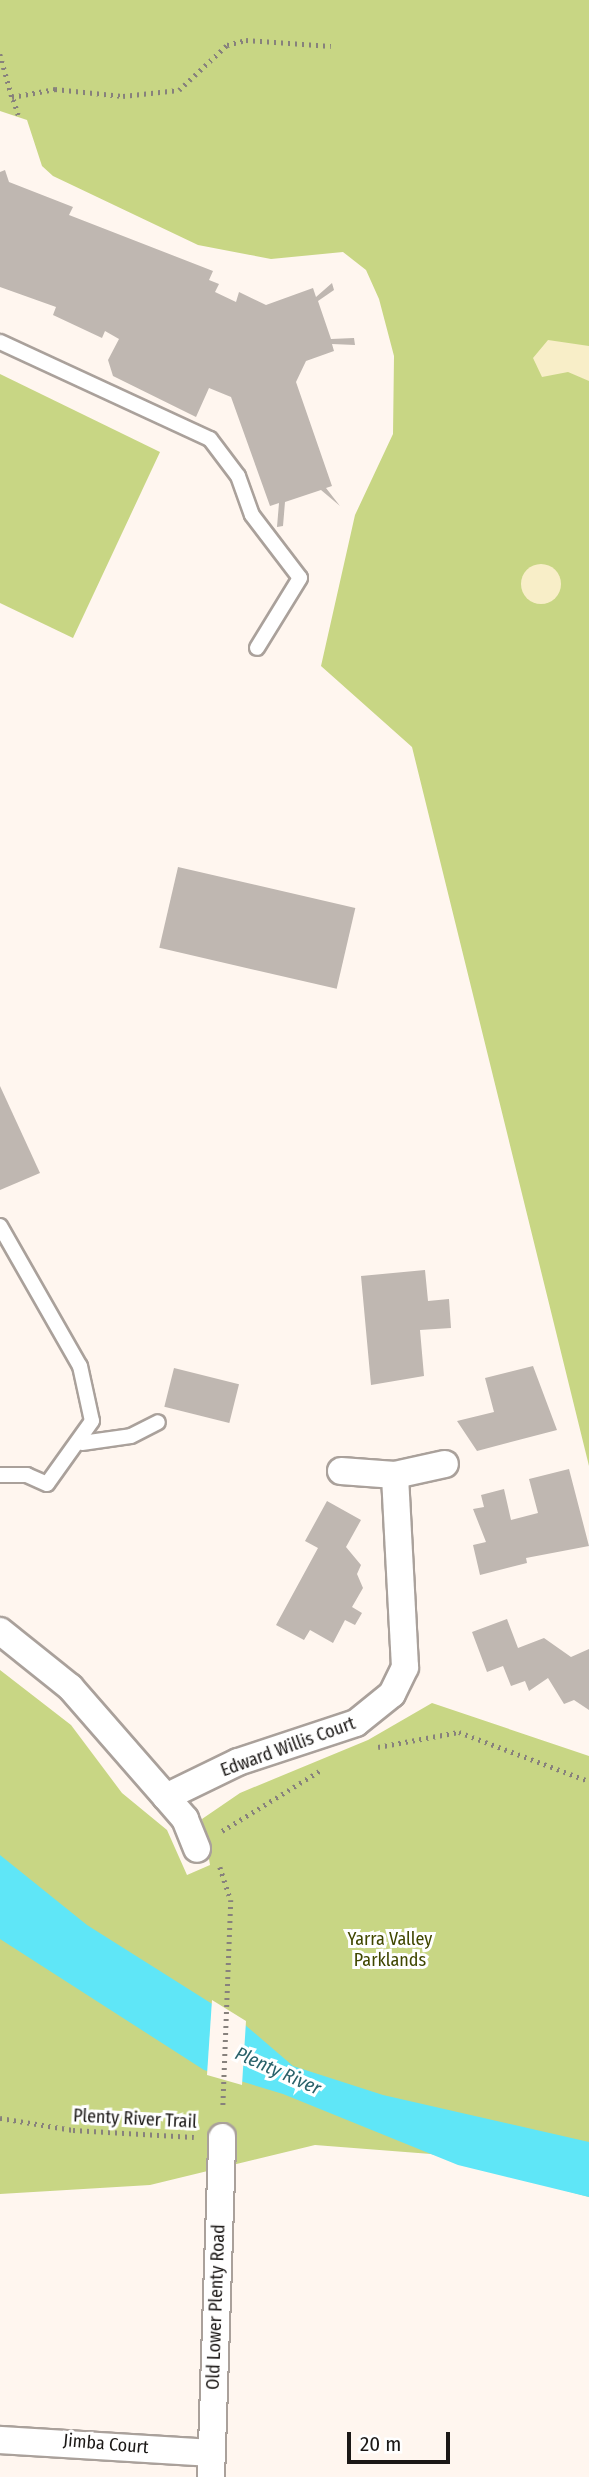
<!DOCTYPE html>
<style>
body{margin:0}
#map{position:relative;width:589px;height:2477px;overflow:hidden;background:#fff6ef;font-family:"Fira Sans Condensed",sans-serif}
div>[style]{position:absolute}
.green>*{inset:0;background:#c8d684}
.sand>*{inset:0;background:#f8eec8}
.round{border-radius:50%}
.water>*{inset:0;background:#5fe6f7}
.pier>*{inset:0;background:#fff6ef}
.building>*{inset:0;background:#bfb7b1;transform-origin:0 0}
.path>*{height:4.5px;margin-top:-2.25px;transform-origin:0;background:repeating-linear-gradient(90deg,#87817c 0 2px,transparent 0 7px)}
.roads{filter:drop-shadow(2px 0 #aaa19b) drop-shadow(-2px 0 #aaa19b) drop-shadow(0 2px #aaa19b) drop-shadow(0 -2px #aaa19b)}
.service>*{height:14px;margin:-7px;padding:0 7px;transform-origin:7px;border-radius:7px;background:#fff}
.minor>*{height:26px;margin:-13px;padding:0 13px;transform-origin:13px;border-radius:13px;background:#fff}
span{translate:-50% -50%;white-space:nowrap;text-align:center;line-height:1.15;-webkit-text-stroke:6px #fff;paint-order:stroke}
.street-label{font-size:18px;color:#1b1816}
.park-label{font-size:18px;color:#404700}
.water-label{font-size:19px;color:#296169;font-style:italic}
.scale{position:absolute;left:347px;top:2432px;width:103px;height:32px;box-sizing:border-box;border:4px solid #1b1816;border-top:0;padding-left:9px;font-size:21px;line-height:24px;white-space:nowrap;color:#1b1816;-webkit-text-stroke:5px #fff;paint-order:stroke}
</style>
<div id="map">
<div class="green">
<i style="clip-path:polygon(0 0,589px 0,589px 1466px,412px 747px,321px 666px,355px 515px,393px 434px,394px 356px,379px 299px,366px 270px,343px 252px,271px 259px,198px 245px,53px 176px,42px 166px,27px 120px,0 111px)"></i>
<i style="clip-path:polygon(0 374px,160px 452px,73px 638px,0 603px)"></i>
<i style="clip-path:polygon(0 1670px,71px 1725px,122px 1793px,167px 1830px,187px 1875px,210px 1865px,202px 1819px,240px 1793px,368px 1740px,432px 1703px,589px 1756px,589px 2197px,431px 2154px,315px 2145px,150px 2185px,0 2194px)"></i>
</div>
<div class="sand">
<i style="clip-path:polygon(548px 340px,589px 346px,589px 381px,568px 372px,542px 377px,533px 358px)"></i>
<i class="round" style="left:521px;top:564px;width:40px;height:40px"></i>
</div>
<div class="water">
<i style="clip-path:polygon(0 1855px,87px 1925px,244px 2024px,293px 2066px,383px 2095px,589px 2142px,589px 2197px,458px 2165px,283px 2094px,204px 2070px,0 1939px)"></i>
</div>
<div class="pier">
<i style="clip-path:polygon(212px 2000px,246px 2021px,242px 2085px,207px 2075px)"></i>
</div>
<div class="building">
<i style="clip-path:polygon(5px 170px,9px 182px,73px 207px,69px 215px,213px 271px,209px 280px,219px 284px,215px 292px,236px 302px,239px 292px,266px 305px,313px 288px,316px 297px,332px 283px,334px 290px,318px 301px,331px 339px,354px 338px,355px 345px,332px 344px,334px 351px,306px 361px,296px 382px,332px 486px,326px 488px,340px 506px,321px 490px,285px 502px,283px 526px,277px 527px,279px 503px,270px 506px,231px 397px,209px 388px,196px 417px,113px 376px,108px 360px,119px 339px,105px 331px,102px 338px,53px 315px,56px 307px,0 287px,0 172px)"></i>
<i style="left:178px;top:867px;width:182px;height:83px;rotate:13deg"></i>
<i style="clip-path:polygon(0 1086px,40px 1173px,0 1190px)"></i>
<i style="clip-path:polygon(425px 1270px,428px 1301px,449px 1299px,451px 1328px,420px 1330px,424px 1376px,371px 1385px,361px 1276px)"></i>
<i style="clip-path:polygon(533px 1366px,557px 1430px,477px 1451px,457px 1421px,494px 1412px,485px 1378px)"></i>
<i style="left:174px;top:1368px;width:67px;height:40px;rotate:14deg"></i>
<i style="clip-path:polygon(569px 1469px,589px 1546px,526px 1558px,527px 1563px,480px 1575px,473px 1545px,486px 1542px,473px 1509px,484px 1507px,481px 1495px,504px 1489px,511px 1520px,538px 1513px,529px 1479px)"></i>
<i style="clip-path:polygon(327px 1501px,361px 1520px,346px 1547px,361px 1565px,357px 1574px,363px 1588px,352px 1607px,362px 1613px,355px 1625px,345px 1620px,333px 1643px,310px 1630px,304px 1640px,276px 1625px,318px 1548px,305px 1541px)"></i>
<i style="clip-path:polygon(507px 1619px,518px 1648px,544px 1638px,571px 1657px,589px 1649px,589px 1710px,574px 1700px,564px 1704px,548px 1678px,529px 1691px,525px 1681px,511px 1686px,503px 1666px,487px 1672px,472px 1632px)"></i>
</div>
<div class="path">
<i style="left:0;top:54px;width:45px;rotate:74.4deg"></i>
<i style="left:18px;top:115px;width:19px;rotate:-108deg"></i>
<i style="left:12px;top:97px;width:44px;rotate:-10.5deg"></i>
<i style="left:55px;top:89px;width:68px;rotate:5.9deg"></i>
<i style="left:123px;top:96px;width:56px;rotate:-6.1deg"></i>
<i style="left:179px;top:90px;width:66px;rotate:-43.2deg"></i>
<i style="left:227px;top:45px;width:20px;rotate:-15deg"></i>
<i style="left:246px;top:40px;width:85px;rotate:4deg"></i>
<i style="left:378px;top:1747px;width:82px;rotate:-10.5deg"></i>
<i style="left:459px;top:1732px;width:139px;rotate:20.7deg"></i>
<i style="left:222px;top:1831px;width:116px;rotate:-31.6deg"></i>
<i style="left:220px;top:1867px;width:35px;rotate:72deg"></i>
<i style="left:231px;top:1900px;width:207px;rotate:92.2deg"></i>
<i style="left:0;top:2118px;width:74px;rotate:9.3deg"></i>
<i style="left:73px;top:2130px;width:121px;rotate:3.3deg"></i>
</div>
<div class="roads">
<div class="service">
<i style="left:0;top:342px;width:231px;rotate:24.8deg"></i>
<i style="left:210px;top:439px;width:46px;rotate:52.9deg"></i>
<i style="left:238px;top:476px;width:41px;rotate:70.3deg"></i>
<i style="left:252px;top:515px;width:79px;rotate:52.7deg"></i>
<i style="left:300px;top:578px;width:82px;rotate:121.6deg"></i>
<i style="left:0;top:1226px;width:161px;rotate:60.3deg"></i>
<i style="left:80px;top:1366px;width:56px;rotate:77.7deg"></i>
<i style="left:92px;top:1421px;width:77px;rotate:125.5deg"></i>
<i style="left:47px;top:1484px;width:22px;rotate:-156deg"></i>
<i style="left:27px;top:1475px;width:27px;rotate:180deg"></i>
<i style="left:82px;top:1443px;width:49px;rotate:-8.1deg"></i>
<i style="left:131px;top:1436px;width:30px;rotate:-27deg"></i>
</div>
<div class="minor">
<i style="left:341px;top:1471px;width:54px;rotate:4.2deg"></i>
<i style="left:395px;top:1475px;width:51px;rotate:-12.4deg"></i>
<i style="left:0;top:1631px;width:90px;rotate:38.7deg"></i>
<i style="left:70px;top:1687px;width:146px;rotate:48.9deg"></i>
<i style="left:166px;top:1797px;width:80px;rotate:-25.9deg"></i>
<i style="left:238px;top:1762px;width:124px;rotate:-18.3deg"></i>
<i style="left:356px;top:1723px;width:46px;rotate:-38.9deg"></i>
<i style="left:392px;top:1694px;width:30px;rotate:-64deg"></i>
<i style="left:405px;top:1667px;width:192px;rotate:-93deg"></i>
<i style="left:166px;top:1797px;width:29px;rotate:49deg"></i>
<i style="left:185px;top:1819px;width:32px;rotate:68deg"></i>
<i style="left:0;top:2440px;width:212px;rotate:3.5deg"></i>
<i style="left:211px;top:2477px;width:340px;rotate:-88.1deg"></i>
</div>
</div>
<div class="street-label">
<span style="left:288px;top:1747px;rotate:-20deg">Edward Willis Court</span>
<span style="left:135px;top:2119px;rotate:3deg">Plenty River Trail</span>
<span style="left:216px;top:2307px;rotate:-88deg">Old Lower Plenty Road</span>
<span style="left:106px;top:2444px;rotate:5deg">Jimba Court</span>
</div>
<div class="park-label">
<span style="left:390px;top:1950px">Yarra Valley<br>Parklands</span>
</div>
<div class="water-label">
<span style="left:278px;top:2071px;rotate:24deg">Plenty River</span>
</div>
<div class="scale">20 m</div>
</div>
